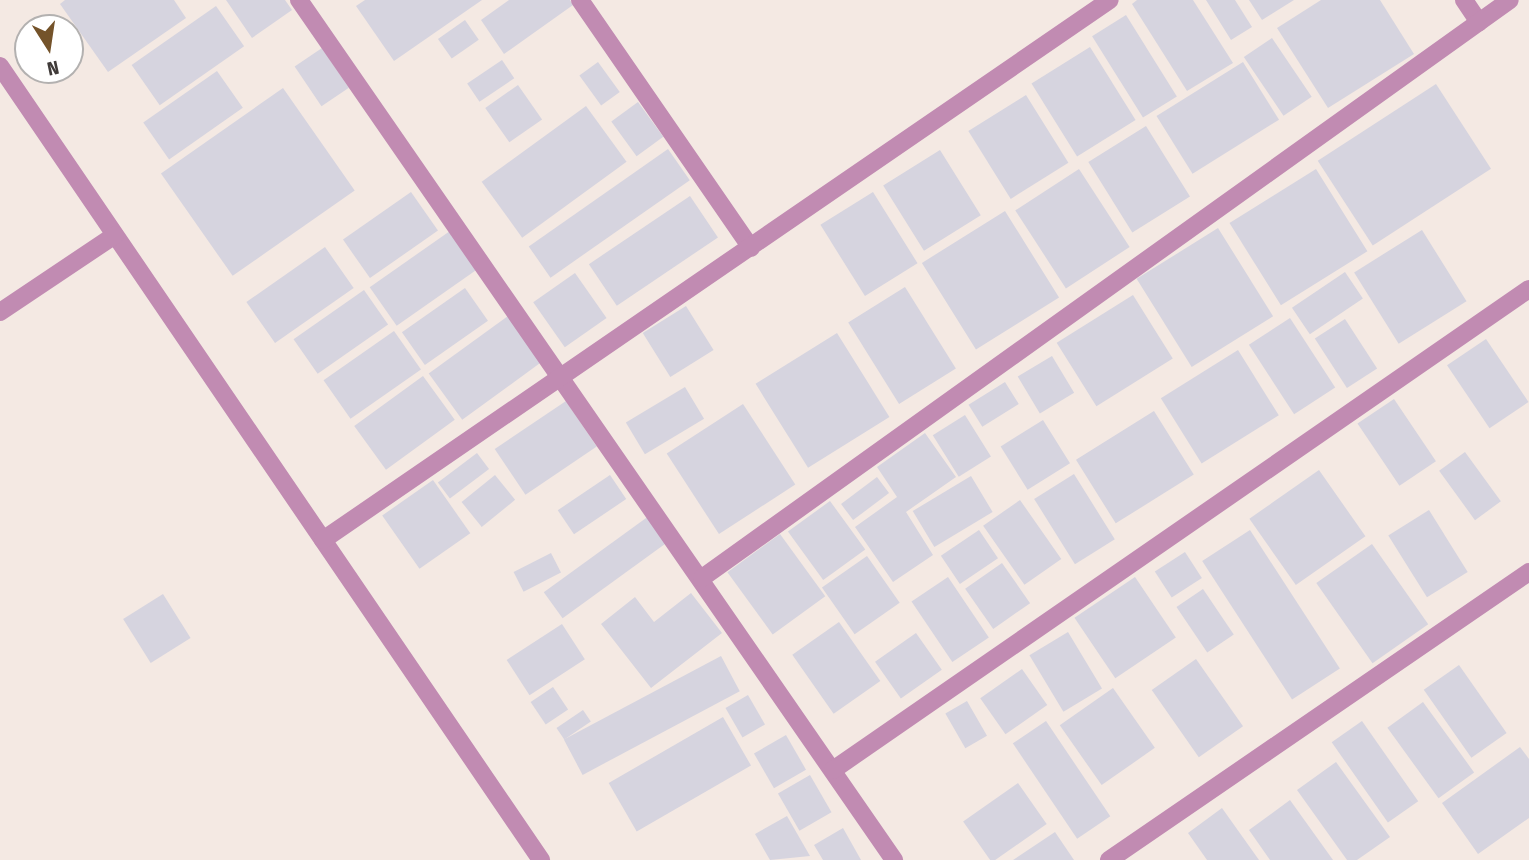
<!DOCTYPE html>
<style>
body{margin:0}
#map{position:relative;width:1529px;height:860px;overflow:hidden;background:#f4e9e3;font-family:"Fira Sans Condensed",sans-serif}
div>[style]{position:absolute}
.building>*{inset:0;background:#d6d4df;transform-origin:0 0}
.minor>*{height:18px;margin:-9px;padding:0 9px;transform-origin:9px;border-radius:9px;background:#c18bb2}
span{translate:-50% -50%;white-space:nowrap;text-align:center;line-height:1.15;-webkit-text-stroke:5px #fff;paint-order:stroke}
.north{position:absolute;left:14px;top:14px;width:70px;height:70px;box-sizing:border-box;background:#fff;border:2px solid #b3b1b0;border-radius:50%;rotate:168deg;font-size:19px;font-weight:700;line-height:28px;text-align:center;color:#403b39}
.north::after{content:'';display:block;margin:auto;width:24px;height:32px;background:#74532a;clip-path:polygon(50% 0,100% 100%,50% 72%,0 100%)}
</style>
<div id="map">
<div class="building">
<i style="clip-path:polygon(65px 0,174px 0,186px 18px,108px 72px,60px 4px)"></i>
<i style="clip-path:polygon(226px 0,285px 0,292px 10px,252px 38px)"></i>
<i style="clip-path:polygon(365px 0,482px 0,394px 61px,356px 6px)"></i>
<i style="clip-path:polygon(509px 0,570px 0,573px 5px,504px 54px,481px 20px)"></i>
<i style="clip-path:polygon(1137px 0,1193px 0,1233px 63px,1187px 91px,1132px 4px)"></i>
<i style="clip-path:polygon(1206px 0,1235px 0,1252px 27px,1231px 40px)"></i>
<i style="clip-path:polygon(1249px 0,1294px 0,1262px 20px)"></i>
<i style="clip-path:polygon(1321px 0,1380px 0,1414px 54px,1328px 108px,1277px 28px)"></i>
<i style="left:216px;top:6px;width:49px;height:103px;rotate:55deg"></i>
<i style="left:1126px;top:15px;width:96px;height:40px;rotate:58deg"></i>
<i style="left:465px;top:20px;width:24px;height:33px;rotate:55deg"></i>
<i style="left:1272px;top:38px;width:71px;height:34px;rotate:56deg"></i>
<i style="left:1090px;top:47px;width:86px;height:69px;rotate:58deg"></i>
<i style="left:322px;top:48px;width:48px;height:33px;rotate:56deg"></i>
<i style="left:502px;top:60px;width:22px;height:42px;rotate:56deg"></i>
<i style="left:598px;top:62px;width:37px;height:23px;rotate:54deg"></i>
<i style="left:1243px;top:62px;width:68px;height:102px;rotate:58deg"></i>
<i style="left:217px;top:71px;width:45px;height:90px;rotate:55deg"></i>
<i style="left:1436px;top:84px;width:101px;height:141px;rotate:57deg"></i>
<i style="left:518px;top:85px;width:42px;height:40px;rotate:55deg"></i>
<i style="left:283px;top:88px;width:125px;height:149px;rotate:55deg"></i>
<i style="left:1026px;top:95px;width:80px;height:68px;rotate:58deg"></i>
<i style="left:638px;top:102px;width:43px;height:33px;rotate:54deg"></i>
<i style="left:586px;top:106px;width:69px;height:129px;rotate:54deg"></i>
<i style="left:1146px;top:126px;width:83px;height:68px;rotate:58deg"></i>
<i style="left:668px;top:149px;width:38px;height:170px;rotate:55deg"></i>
<i style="left:940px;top:150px;width:77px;height:67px;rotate:58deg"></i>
<i style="left:1079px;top:169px;width:93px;height:76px;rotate:57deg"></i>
<i style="left:1316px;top:169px;width:97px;height:102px;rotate:58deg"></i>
<i style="left:411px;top:192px;width:47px;height:83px;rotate:55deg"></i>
<i style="left:873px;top:192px;width:84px;height:62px;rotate:58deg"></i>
<i style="left:690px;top:196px;width:50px;height:122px;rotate:56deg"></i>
<i style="left:1005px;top:211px;width:102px;height:98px;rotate:58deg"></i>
<i style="left:1218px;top:228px;width:104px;height:96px;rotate:58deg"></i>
<i style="left:1422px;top:230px;width:84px;height:80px;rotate:58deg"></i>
<i style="left:450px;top:231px;width:47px;height:98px;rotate:55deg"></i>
<i style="left:325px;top:247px;width:50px;height:96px;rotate:55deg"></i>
<i style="left:1345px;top:272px;width:32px;height:64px;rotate:56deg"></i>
<i style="left:575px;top:273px;width:55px;height:51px;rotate:55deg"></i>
<i style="left:905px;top:287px;width:96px;height:67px;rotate:58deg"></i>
<i style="left:465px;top:288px;width:40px;height:77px;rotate:55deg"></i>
<i style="left:364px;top:290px;width:42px;height:86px;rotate:55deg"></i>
<i style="left:1133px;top:295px;width:75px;height:90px;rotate:58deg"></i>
<i style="left:686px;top:306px;width:52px;height:51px;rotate:58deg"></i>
<i style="left:508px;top:316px;width:57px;height:98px;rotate:54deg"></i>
<i style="left:1290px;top:318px;width:83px;height:49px;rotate:57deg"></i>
<i style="left:1345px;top:319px;width:59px;height:36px;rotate:57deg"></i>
<i style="left:394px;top:331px;width:47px;height:86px;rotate:55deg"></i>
<i style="left:837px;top:333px;width:99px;height:96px;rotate:58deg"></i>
<i style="left:1486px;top:339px;width:76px;height:47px;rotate:56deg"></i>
<i style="left:1238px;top:350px;width:77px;height:91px;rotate:58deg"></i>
<i style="left:1052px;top:356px;width:43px;height:40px;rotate:59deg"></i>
<i style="left:423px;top:376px;width:54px;height:85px;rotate:54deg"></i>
<i style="left:1005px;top:382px;width:26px;height:43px;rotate:58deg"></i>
<i style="left:685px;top:387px;width:37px;height:69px;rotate:59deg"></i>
<i style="left:1394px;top:399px;width:75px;height:44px;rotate:56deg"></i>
<i style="left:566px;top:401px;width:55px;height:86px;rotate:56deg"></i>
<i style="left:743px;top:404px;width:96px;height:91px;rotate:57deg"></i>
<i style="left:1154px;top:411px;width:75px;height:92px;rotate:58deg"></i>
<i style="left:965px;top:415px;width:49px;height:38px;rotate:58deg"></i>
<i style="left:1043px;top:420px;width:51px;height:50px;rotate:58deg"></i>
<i style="clip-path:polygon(925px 433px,956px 477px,906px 512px,933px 555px,893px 582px,855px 527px,897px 497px,877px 467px)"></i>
<i style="left:1465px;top:452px;width:61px;height:32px;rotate:54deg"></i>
<i style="left:477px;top:453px;width:20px;height:49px;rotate:53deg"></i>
<i style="left:1319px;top:470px;width:81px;height:85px;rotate:55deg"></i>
<i style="left:1074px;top:474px;width:77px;height:47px;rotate:58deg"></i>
<i style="left:495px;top:475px;width:32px;height:43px;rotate:51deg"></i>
<i style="left:610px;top:475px;width:29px;height:63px;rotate:56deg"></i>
<i style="left:971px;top:476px;width:42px;height:68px;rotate:59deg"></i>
<i style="left:877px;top:477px;width:20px;height:45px;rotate:53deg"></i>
<i style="left:433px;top:480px;width:65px;height:62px;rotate:55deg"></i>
<i style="left:1020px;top:500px;width:72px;height:45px;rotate:55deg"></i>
<i style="left:830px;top:501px;width:60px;height:52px;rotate:54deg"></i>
<i style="left:1429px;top:510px;width:73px;height:48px;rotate:58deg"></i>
<i style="left:653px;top:513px;width:32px;height:135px;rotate:54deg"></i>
<i style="left:979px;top:530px;width:34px;height:46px;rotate:56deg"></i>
<i style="left:1250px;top:530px;width:165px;height:57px;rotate:57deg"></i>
<i style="left:780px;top:534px;width:77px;height:65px;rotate:54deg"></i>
<i style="left:1372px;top:544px;width:98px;height:68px;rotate:55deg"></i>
<i style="left:1185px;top:552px;width:31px;height:36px;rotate:57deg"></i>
<i style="left:551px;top:553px;width:22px;height:42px;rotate:63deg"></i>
<i style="left:867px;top:556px;width:57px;height:55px;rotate:55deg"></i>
<i style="left:1002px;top:563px;width:49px;height:45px;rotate:55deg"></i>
<i style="left:948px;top:577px;width:73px;height:44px;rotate:56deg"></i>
<i style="left:1135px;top:577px;width:73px;height:73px;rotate:56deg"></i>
<i style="left:1203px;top:589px;width:55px;height:32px;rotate:56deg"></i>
<i style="clip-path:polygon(691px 593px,722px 633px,651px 688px,601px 624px,635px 597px,654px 622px)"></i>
<i style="left:163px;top:594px;width:52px;height:47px;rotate:58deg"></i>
<i style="left:839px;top:622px;width:72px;height:57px;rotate:55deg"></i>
<i style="left:562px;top:624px;width:42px;height:66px;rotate:57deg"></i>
<i style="left:1068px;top:632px;width:66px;height:45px;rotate:59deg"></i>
<i style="left:916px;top:633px;width:45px;height:50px;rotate:55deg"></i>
<i style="left:721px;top:656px;width:40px;height:178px;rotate:62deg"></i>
<i style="left:1196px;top:659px;width:82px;height:54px;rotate:55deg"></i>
<i style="left:1459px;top:665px;width:83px;height:43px;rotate:55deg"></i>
<i style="left:1022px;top:669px;width:44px;height:51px;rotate:55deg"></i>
<i style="left:553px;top:687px;width:27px;height:27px;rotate:56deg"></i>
<i style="left:1113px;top:688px;width:73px;height:65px;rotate:55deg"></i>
<i style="left:748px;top:695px;width:34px;height:26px;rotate:60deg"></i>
<i style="left:967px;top:701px;width:40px;height:25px;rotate:60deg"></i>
<i style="left:1423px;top:702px;width:87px;height:44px;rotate:54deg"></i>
<i style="left:583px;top:710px;width:14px;height:32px;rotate:56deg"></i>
<i style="left:723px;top:717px;width:56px;height:132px;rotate:60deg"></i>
<i style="left:1046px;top:721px;width:115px;height:40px;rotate:56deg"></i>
<i style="left:1362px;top:721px;width:98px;height:37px;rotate:55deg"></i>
<i style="left:786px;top:735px;width:40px;height:37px;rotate:60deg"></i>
<i style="clip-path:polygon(1520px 747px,1529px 759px,1529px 818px,1478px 854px,1442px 803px)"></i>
<i style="clip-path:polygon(1336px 762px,1390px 837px,1357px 860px,1347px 860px,1297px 790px)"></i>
<i style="left:810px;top:775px;width:43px;height:37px;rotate:60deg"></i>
<i style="left:1018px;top:783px;width:50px;height:67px;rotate:55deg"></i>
<i style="clip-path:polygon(1290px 800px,1333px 860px,1270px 860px,1249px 830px)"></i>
<i style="clip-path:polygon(1222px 808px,1259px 860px,1207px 860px,1188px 833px)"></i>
<i style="clip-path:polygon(787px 816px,810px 856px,770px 860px,755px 834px)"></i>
<i style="clip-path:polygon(843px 828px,861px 860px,823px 860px,814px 845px)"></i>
<i style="clip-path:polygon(1055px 832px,1074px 860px,1013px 860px)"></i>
</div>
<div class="minor">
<i style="left:299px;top:0;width:1046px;rotate:55.32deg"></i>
<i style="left:580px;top:0;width:301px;rotate:55.4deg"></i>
<i style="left:1464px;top:0;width:27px;rotate:56deg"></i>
<i style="left:0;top:66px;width:961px;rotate:55.73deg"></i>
<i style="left:0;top:312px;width:138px;rotate:-33.8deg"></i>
<i style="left:323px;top:540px;width:954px;rotate:-34.46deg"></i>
<i style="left:702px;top:578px;width:993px;rotate:-35.58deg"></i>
<i style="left:833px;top:770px;width:846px;rotate:-34.65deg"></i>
<i style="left:1109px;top:860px;width:509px;rotate:-34.44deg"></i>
</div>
<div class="north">N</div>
</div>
